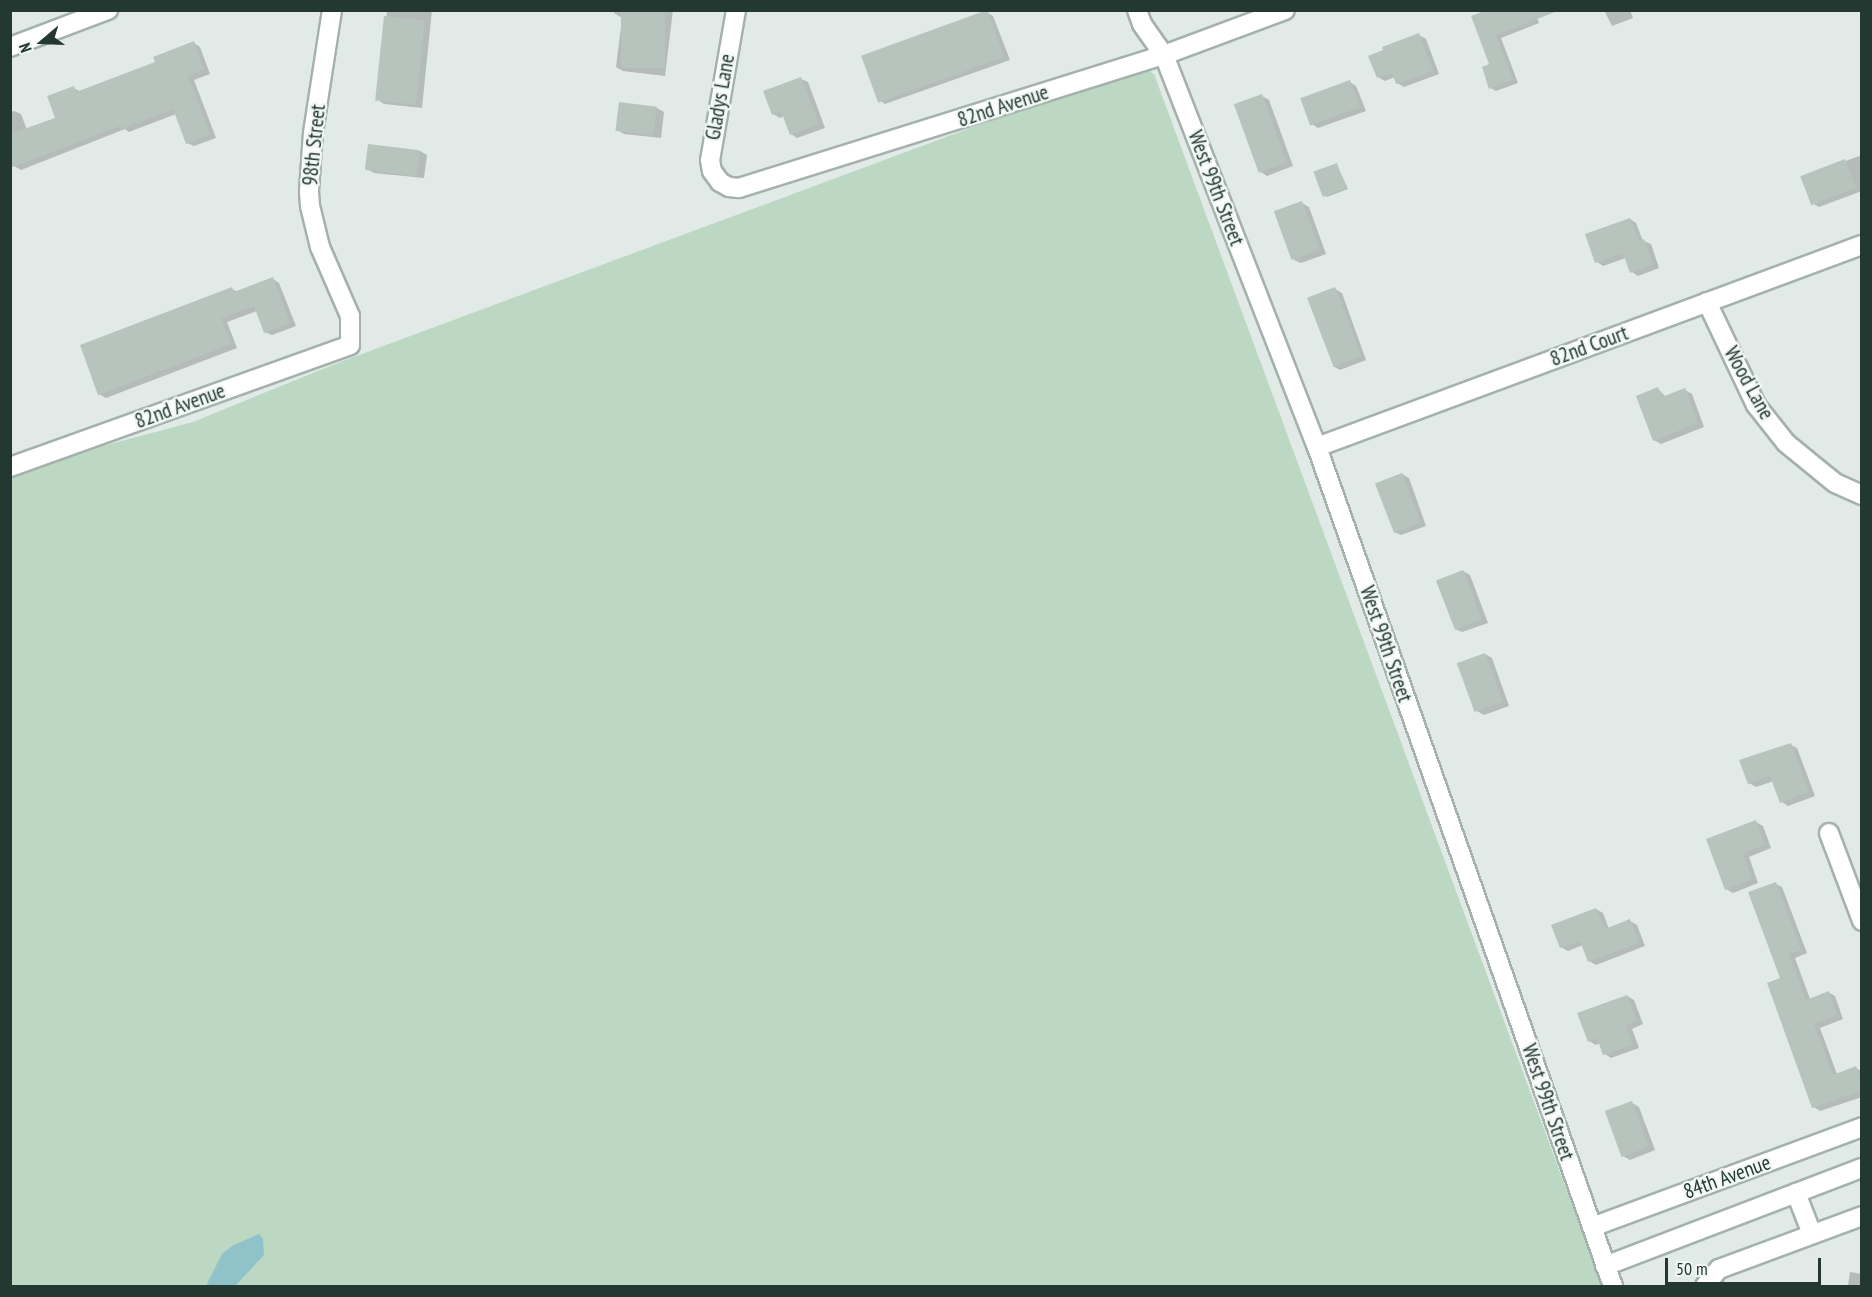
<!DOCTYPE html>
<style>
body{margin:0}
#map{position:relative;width:1872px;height:1297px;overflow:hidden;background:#e1eae6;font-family:"PT Sans Narrow",sans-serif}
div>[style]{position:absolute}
.green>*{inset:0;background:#bcd8c3}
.water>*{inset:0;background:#8fc2c9}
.shadow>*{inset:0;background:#0003}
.building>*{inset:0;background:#b7c4be;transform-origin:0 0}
.roads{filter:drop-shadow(2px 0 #a5b1ac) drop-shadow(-2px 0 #a5b1ac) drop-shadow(0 2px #a5b1ac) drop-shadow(0 -2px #a5b1ac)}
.minor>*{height:18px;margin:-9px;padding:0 9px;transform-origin:9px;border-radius:9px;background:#fff}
span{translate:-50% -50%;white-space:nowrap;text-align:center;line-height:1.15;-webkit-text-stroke:4.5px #f1f7f4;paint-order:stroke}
.street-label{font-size:21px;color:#243832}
.frame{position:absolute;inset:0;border:12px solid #243832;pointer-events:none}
.north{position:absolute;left:12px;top:12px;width:60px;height:60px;-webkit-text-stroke:4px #f1f7f4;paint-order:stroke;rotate:251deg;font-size:16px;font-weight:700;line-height:24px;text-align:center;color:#243832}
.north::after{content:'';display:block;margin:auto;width:21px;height:27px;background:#243832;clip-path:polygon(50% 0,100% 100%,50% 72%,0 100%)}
.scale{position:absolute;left:1665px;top:1258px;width:156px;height:27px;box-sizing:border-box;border:3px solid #243832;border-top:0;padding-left:8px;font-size:18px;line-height:21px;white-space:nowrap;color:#243832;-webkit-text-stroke:4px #f1f7f4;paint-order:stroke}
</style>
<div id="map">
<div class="green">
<i style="clip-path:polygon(1146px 69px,1154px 74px,1602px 1286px,11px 1286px,11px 477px,76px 453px,193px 422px,335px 364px,1113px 75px)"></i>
</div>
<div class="water">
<i style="clip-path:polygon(259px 1234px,263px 1239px,264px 1255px,235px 1286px,206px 1286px,222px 1254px,232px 1246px)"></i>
</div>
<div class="shadow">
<i style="clip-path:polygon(387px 10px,432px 10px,422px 108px,384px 104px,378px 100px)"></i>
<i style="clip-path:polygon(614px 10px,673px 10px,665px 76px,623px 71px,616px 67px,622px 18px,614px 13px)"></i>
<i style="clip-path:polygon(1489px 10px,1534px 10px,1539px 23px,1501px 38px,1518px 83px,1496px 91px,1491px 88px)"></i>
<i style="clip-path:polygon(1604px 10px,1630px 10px,1633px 18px,1612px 26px)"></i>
<i style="clip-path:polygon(986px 12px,993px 16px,1010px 60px,885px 104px,879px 100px)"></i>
<i style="clip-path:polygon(1419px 35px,1426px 39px,1439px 74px,1404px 87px,1397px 83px,1395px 77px,1385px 81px,1378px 77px)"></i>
<i style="clip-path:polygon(194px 43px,200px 47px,210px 74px,194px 80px,216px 138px,194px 146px,187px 143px,176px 114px,129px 132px,125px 129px,21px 170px,14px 166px,10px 158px,10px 112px,14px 111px,21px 114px,27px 130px,57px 118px,74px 88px,81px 92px,157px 63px)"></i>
<i style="clip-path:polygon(801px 79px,808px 82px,825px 128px,797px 138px,791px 134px,784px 116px,780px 118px,773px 114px)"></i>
<i style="clip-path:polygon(1350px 82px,1356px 86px,1366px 111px,1318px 128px,1312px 124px)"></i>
<i style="clip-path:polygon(1262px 96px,1269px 100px,1293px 166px,1267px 176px,1261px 172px)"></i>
<i style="clip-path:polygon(621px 104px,657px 108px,664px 112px,661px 138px,624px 134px,617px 130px)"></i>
<i style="clip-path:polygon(370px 146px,420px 151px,427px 155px,424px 178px,374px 173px,367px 169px)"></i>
<i style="clip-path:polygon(1862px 155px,1862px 191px,1819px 207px,1812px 203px,1802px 177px)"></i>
<i style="clip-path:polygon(1337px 165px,1348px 189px,1327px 197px,1324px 195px)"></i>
<i style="clip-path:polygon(1302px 203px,1309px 207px,1326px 254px,1301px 263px,1294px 260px)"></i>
<i style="clip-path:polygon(1630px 219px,1636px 223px,1643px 241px,1651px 244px,1659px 268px,1638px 276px,1632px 272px,1626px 258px,1603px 266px,1597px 262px,1587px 235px)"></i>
<i style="clip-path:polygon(273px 279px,279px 283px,296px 326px,272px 335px,265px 332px,257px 311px,227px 322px,237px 348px,106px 398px,99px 394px,232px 289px,238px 292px)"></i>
<i style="clip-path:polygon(1335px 289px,1342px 293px,1366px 360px,1340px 370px,1333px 366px)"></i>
<i style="clip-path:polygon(1658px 389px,1666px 397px,1685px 390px,1692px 394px,1704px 427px,1661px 444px,1654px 440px)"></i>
<i style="clip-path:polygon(1402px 474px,1409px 478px,1426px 526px,1401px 535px,1394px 532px)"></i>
<i style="clip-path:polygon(1463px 571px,1470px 575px,1488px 623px,1462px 632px,1455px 629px)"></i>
<i style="clip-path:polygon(1485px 654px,1492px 658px,1509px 706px,1484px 715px,1477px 711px)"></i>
<i style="clip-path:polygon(1791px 745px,1797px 748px,1815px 796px,1788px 806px,1782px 802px,1774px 781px,1756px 787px,1749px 783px)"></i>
<i style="clip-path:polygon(1756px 822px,1763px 826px,1771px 848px,1749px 857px,1758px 883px,1733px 893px,1726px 889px)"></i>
<i style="clip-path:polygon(1776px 884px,1782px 887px,1807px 953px,1795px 958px,1810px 999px,1828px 992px,1835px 996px,1843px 1019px,1820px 1028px,1837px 1074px,1855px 1068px,1862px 1071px,1862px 1097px,1820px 1111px,1814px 1107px,1782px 979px)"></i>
<i style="clip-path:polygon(1596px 909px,1603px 913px,1609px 929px,1630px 921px,1637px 925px,1645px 946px,1596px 965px,1589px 961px,1583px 945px,1568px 951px,1561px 947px)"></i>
<i style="clip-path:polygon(1627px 996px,1634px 1000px,1643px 1024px,1632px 1029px,1639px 1048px,1611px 1058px,1605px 1054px,1600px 1043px,1596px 1045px,1589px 1041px)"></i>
<i style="clip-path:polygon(1632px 1103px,1639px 1107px,1655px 1150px,1630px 1160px,1623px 1156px)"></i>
<i style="clip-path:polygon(1850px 1272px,1862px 1274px,1862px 1286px,1848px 1286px)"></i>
</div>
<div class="building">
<i style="left:621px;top:10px;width:44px;height:58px"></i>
<i style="left:987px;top:10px;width:50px;height:134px;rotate:70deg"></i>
<i style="clip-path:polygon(1487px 10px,1555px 12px,1496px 35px,1513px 80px,1489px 89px,1482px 67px,1489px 64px,1471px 16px)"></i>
<i style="left:384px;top:16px;width:41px;height:85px;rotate:6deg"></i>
<i style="clip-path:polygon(1419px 33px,1433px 71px,1396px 84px,1392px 73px,1377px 78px,1368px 56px,1383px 50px,1382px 47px)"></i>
<i style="clip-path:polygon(194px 41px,204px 70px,188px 76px,210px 134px,186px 144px,173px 109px,121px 129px,120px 126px,10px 168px,10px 134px,55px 118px,47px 96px,74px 86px,76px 92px,155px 62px,153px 57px)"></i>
<i style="clip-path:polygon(801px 77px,819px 124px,790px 135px,781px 111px,772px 115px,763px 91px)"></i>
<i style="left:1350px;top:80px;width:29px;height:53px;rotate:70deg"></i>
<i style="left:1262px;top:94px;width:73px;height:30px;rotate:70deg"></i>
<i style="left:619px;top:102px;width:38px;height:29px;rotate:7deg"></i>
<i style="left:368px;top:144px;width:52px;height:26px;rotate:7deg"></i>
<i style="left:1845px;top:159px;width:31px;height:48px;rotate:69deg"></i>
<i style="left:1337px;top:163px;width:27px;height:25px;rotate:70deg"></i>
<i style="left:1302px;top:201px;width:52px;height:30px;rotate:70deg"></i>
<i style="clip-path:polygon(1630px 218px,1639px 241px,1644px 239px,1653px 264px,1630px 273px,1623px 253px,1595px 263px,1585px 234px)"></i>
<i style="clip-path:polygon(273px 277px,290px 323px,264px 333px,254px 306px,221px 318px,231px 344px,98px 395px,80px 345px,232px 287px,234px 292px)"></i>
<i style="left:1335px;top:287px;width:74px;height:30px;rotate:69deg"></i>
<i style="clip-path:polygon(1658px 387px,1662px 397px,1685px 388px,1698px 423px,1653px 441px,1636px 396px)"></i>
<i style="left:1402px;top:473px;width:53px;height:29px;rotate:69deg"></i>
<i style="left:1463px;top:570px;width:53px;height:29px;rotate:69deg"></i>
<i style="left:1485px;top:653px;width:52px;height:30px;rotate:70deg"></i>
<i style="clip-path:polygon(1791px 743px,1809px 792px,1780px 803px,1770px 776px,1748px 784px,1739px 760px)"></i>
<i style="clip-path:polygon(1756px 820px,1765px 845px,1743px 853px,1752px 879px,1725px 890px,1706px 839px)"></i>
<i style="clip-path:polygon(1776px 882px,1801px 950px,1789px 954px,1806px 1000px,1829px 991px,1837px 1015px,1814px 1024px,1833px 1075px,1856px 1066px,1862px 1082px,1862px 1091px,1812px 1108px,1767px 983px,1780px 978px,1748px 892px)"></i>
<i style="clip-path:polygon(1596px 908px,1605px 929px,1630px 919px,1639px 943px,1588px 962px,1580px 941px,1560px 948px,1551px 925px)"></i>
<i style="clip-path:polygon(1627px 995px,1637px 1021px,1626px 1025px,1633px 1045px,1603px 1055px,1597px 1038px,1588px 1042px,1577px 1013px)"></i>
<i style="left:1632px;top:1101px;width:49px;height:29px;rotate:70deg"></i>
</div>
<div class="roads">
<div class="minor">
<i style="left:736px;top:10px;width:152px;rotate:99.8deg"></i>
<i style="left:710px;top:160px;width:11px;rotate:80deg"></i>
<i style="left:712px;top:171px;width:14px;rotate:54deg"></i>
<i style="left:720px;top:182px;width:10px;rotate:29deg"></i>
<i style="left:729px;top:187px;width:10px;rotate:6deg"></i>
<i style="left:739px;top:188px;width:445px;rotate:-17.4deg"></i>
<i style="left:1164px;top:55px;width:129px;rotate:-20.4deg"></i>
<i style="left:1137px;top:10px;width:15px;rotate:70deg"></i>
<i style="left:1142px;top:24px;width:38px;rotate:55deg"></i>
<i style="left:1164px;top:55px;width:421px;rotate:68.7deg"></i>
<i style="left:1317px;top:447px;width:890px;rotate:70.57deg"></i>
<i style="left:10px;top:47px;width:105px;rotate:-20.7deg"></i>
<i style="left:1707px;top:302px;width:114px;rotate:64.6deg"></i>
<i style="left:1756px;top:405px;width:48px;rotate:51.7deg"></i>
<i style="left:1786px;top:443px;width:63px;rotate:39.2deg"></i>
<i style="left:1835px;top:483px;width:30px;rotate:24deg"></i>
<i style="left:1317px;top:447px;width:581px;rotate:-20.34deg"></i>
<i style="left:10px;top:467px;width:361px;rotate:-19.7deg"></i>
<i style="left:350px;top:345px;width:29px;rotate:-90deg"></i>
<i style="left:350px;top:316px;width:75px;rotate:-113.5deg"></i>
<i style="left:320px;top:247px;width:42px;rotate:-103.7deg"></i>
<i style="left:310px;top:206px;width:15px;rotate:-94deg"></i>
<i style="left:309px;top:191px;width:58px;rotate:-86.1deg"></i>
<i style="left:313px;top:133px;width:124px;rotate:-81.2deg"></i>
<i style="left:1829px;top:833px;width:94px;rotate:69.4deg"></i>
<i style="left:1796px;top:1193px;width:44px;rotate:68.7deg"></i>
<i style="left:1592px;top:1227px;width:288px;rotate:-20.3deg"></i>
<i style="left:1605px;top:1266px;width:275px;rotate:-20.9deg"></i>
<i style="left:1705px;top:1286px;width:22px;rotate:-51deg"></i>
<i style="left:1719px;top:1269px;width:153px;rotate:-20.3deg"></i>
</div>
</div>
<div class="street-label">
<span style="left:720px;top:97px;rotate:-80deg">Gladys Lane</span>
<span style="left:1003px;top:106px;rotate:-18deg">82nd Avenue</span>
<span style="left:314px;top:145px;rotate:-84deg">98th Street</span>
<span style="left:1216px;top:188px;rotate:69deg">West 99th Street</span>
<span style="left:1589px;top:346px;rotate:-20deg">82nd Court</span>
<span style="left:1749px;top:383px;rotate:61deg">Wood Lane</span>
<span style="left:180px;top:406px;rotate:-20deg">82nd Avenue</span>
<span style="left:1386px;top:644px;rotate:71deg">West 99th Street</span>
<span style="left:1548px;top:1102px;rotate:71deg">West 99th Street</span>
<span style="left:1727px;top:1177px;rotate:-20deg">84th Avenue</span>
</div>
<div class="frame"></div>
<div class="north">N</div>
<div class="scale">50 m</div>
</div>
